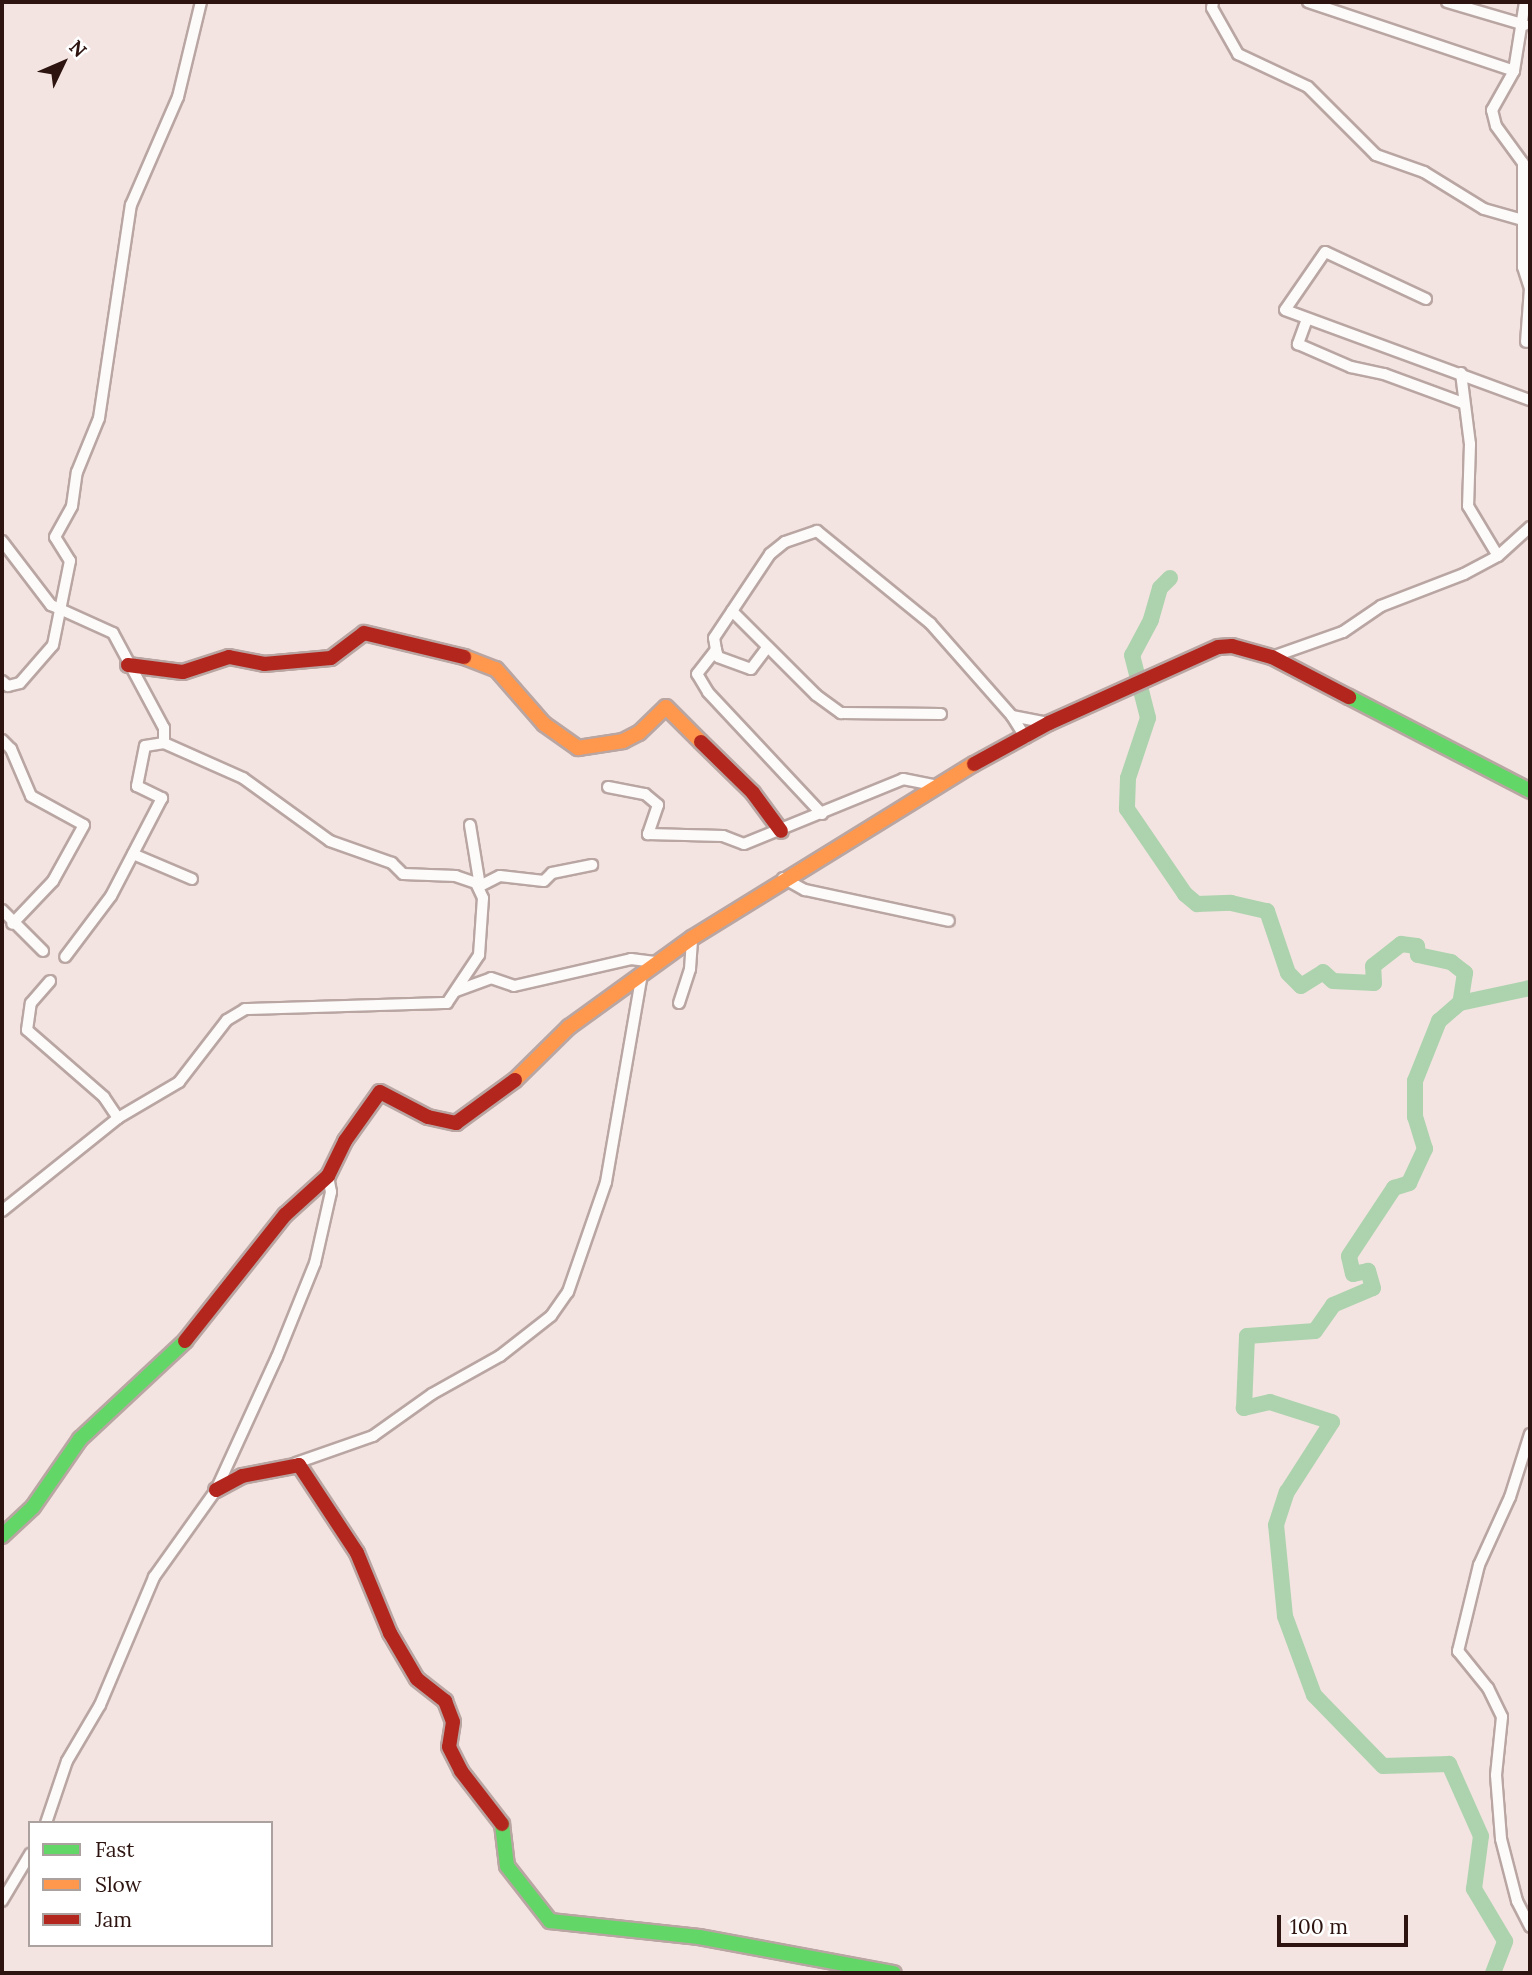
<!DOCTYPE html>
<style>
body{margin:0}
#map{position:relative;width:1532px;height:1975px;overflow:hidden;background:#f3e4e1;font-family:Lora,serif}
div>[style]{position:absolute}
.river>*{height:16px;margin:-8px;padding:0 8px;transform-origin:8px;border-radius:8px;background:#add3ae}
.roads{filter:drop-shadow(2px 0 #b9a6a3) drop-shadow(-2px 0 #b9a6a3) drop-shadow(0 2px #b9a6a3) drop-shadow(0 -2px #b9a6a3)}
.street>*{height:10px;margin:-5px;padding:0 5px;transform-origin:5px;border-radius:5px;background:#fdfbfa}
.fast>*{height:14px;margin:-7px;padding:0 7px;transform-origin:7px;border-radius:7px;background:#63d668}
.slow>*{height:14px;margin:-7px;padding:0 7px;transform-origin:7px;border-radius:7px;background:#ff974d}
.jam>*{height:14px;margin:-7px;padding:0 7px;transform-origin:7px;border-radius:7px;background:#b3261e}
span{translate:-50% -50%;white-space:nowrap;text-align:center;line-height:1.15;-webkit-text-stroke:7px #fff;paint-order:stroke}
.frame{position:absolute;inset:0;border:4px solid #2d1410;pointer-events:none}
.legend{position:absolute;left:28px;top:1821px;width:245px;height:126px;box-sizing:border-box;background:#fff;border:2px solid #aba19f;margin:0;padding:9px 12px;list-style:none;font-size:21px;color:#2d1410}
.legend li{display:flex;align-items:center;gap:14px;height:35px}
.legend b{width:35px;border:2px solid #aba19f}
.north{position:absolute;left:28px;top:28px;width:70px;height:70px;-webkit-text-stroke:5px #fff;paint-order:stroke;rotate:46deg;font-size:19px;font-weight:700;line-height:28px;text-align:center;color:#2d1410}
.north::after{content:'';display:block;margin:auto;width:24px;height:32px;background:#2d1410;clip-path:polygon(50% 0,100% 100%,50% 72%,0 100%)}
.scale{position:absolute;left:1277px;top:1915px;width:131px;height:32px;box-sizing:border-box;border:4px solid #2d1410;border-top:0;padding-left:9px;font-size:21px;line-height:24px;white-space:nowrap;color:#2d1410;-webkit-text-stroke:5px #fff;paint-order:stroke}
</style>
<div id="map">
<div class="river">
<i style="left:1170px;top:578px;width:14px;rotate:135deg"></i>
<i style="left:1160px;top:588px;width:33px;rotate:106deg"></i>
<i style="left:1151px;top:620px;width:40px;rotate:118deg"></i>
<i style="left:1132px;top:655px;width:65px;rotate:75.7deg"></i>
<i style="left:1148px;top:718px;width:63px;rotate:108.4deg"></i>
<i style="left:1128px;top:778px;width:31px;rotate:92deg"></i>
<i style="left:1127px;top:809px;width:103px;rotate:55.7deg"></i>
<i style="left:1185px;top:894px;width:16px;rotate:40deg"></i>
<i style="left:1197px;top:904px;width:34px;rotate:-2deg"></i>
<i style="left:1231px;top:903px;width:37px;rotate:13deg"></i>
<i style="left:1267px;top:911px;width:65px;rotate:71.3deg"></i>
<i style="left:1288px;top:973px;width:18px;rotate:45deg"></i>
<i style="left:1301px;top:986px;width:26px;rotate:-32deg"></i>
<i style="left:1323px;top:972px;width:13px;rotate:42deg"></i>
<i style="left:1333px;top:981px;width:41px;rotate:2.8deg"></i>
<i style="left:1374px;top:983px;width:17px;rotate:-93deg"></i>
<i style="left:1373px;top:966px;width:36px;rotate:-38deg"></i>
<i style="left:1401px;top:944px;width:16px;rotate:7deg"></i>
<i style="left:1417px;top:946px;width:9px;rotate:84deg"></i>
<i style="left:1418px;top:955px;width:34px;rotate:12deg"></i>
<i style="left:1451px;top:962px;width:18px;rotate:38deg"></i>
<i style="left:1465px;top:973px;width:30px;rotate:99deg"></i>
<i style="left:1493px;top:1973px;width:34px;rotate:-69deg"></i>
<i style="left:1505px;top:1941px;width:61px;rotate:-120.8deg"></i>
<i style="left:1474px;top:1889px;width:53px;rotate:-82.5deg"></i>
<i style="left:1481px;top:1836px;width:79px;rotate:-114deg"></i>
<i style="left:1449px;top:1764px;width:66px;rotate:178.3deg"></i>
<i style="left:1383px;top:1766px;width:99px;rotate:-134.2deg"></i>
<i style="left:1314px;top:1695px;width:84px;rotate:-110.2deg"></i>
<i style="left:1285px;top:1616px;width:91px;rotate:-95.6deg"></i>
<i style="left:1276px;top:1525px;width:35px;rotate:-72deg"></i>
<i style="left:1287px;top:1492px;width:83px;rotate:-57.3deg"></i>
<i style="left:1332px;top:1422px;width:65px;rotate:-162.1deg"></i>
<i style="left:1270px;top:1402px;width:27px;rotate:167deg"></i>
<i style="left:1244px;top:1408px;width:72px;rotate:-87.6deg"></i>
<i style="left:1247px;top:1336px;width:68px;rotate:-4.2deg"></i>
<i style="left:1315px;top:1331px;width:32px;rotate:-55deg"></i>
<i style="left:1333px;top:1305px;width:43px;rotate:-23deg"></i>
<i style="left:1373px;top:1288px;width:18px;rotate:-106deg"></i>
<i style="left:1368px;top:1271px;width:15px;rotate:169deg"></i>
<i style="left:1353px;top:1274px;width:18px;rotate:-103deg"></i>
<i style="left:1349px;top:1256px;width:82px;rotate:-56.5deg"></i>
<i style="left:1394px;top:1188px;width:16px;rotate:-18deg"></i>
<i style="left:1409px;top:1183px;width:38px;rotate:-65deg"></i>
<i style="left:1425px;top:1149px;width:34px;rotate:-107deg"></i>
<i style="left:1415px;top:1117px;width:36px;rotate:-90deg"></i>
<i style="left:1415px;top:1081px;width:65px;rotate:-68.2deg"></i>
<i style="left:1439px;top:1021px;width:28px;rotate:-41deg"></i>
<i style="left:1460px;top:1003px;width:72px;rotate:-12.1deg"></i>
</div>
<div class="roads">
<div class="street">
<i style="left:1213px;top:2px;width:6px;rotate:99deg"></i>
<i style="left:1212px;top:8px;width:53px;rotate:60.5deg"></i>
<i style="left:1238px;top:54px;width:77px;rotate:25.2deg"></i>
<i style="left:1308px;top:87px;width:96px;rotate:45deg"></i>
<i style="left:1376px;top:155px;width:51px;rotate:19.5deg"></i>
<i style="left:1424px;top:172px;width:70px;rotate:31.7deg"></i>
<i style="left:1484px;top:209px;width:48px;rotate:15.8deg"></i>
<i style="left:1308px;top:2px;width:217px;rotate:18.5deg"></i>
<i style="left:1447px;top:2px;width:81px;rotate:16.4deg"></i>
<i style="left:1525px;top:2px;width:70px;rotate:99.1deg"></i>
<i style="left:1514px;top:71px;width:45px;rotate:119.4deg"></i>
<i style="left:1492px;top:110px;width:16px;rotate:76deg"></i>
<i style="left:1496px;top:126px;width:46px;rotate:53.9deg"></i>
<i style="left:1523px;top:163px;width:104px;rotate:90deg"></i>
<i style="left:1523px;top:267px;width:22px;rotate:72deg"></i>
<i style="left:1530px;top:288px;width:54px;rotate:94.2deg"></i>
<i style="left:1426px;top:299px;width:111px;rotate:-155deg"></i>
<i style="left:1325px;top:252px;width:70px;rotate:124.6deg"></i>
<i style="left:1285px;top:310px;width:261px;rotate:20.2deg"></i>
<i style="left:1307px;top:319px;width:27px;rotate:110deg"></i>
<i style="left:1298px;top:344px;width:58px;rotate:23.5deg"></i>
<i style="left:1351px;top:367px;width:34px;rotate:12deg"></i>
<i style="left:1384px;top:374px;width:84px;rotate:20.2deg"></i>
<i style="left:1461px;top:373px;width:72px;rotate:82.8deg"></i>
<i style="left:1470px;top:444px;width:62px;rotate:91.8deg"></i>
<i style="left:1468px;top:506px;width:58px;rotate:59deg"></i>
<i style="left:2px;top:541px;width:81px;rotate:52.6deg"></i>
<i style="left:51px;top:605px;width:68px;rotate:24.3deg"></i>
<i style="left:113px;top:633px;width:108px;rotate:61.8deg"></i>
<i style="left:164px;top:728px;width:15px;rotate:90deg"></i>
<i style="left:164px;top:743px;width:19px;rotate:171deg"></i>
<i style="left:145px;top:746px;width:41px;rotate:101.3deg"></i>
<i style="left:137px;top:786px;width:28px;rotate:26deg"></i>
<i style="left:162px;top:798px;width:110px;rotate:117.5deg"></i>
<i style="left:111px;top:896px;width:76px;rotate:127deg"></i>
<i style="left:732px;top:611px;width:119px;rotate:45deg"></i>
<i style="left:816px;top:695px;width:31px;rotate:36deg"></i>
<i style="left:841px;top:713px;width:100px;rotate:0.6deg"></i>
<i style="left:716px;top:650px;width:7px;rotate:74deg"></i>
<i style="left:718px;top:657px;width:35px;rotate:20deg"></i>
<i style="left:751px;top:669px;width:26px;rotate:-53deg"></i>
<i style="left:1272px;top:657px;width:75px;rotate:-19.4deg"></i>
<i style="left:1343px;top:632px;width:46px;rotate:-34.4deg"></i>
<i style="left:1381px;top:606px;width:89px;rotate:-21.1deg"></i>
<i style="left:1464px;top:574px;width:38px;rotate:-28deg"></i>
<i style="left:1498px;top:556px;width:43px;rotate:-42.2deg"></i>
<i style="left:2px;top:681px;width:8px;rotate:40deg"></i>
<i style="left:8px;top:686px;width:12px;rotate:-14deg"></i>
<i style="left:20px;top:683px;width:50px;rotate:-49deg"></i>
<i style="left:53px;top:645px;width:86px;rotate:-78.6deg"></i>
<i style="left:70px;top:561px;width:28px;rotate:-122deg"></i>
<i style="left:55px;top:537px;width:35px;rotate:-61deg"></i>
<i style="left:72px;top:506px;width:34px;rotate:-82deg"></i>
<i style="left:77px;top:472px;width:58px;rotate:-67.8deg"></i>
<i style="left:99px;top:418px;width:215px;rotate:-81.5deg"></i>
<i style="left:131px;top:205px;width:118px;rotate:-66.5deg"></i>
<i style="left:178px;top:97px;width:98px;rotate:-76.4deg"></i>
<i style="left:1012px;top:716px;width:38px;rotate:11deg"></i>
<i style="left:2px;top:740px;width:13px;rotate:45deg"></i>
<i style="left:11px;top:749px;width:51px;rotate:66.9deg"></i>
<i style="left:31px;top:796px;width:60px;rotate:28.7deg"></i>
<i style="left:84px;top:825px;width:64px;rotate:119deg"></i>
<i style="left:53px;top:881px;width:59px;rotate:133.6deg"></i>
<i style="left:608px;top:787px;width:38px;rotate:11deg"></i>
<i style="left:645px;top:794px;width:17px;rotate:40deg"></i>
<i style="left:658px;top:805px;width:31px;rotate:109deg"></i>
<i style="left:648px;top:834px;width:75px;rotate:1.5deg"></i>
<i style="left:723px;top:836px;width:22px;rotate:21deg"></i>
<i style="left:744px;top:844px;width:172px;rotate:-22.2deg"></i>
<i style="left:903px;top:779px;width:33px;rotate:11deg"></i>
<i style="left:822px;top:814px;width:167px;rotate:-133.1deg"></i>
<i style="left:708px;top:692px;width:21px;rotate:-121deg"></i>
<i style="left:697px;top:674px;width:31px;rotate:-52deg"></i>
<i style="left:716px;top:650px;width:12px;rotate:-99deg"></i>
<i style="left:714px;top:638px;width:101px;rotate:-56.3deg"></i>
<i style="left:770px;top:554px;width:19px;rotate:-39deg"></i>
<i style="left:785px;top:542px;width:34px;rotate:-19deg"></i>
<i style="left:817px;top:531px;width:146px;rotate:39.2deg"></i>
<i style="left:930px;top:623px;width:124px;rotate:48.6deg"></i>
<i style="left:1012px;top:716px;width:26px;rotate:58deg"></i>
<i style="left:470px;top:825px;width:62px;rotate:80.7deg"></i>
<i style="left:480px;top:886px;width:22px;rotate:-27deg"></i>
<i style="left:500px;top:876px;width:44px;rotate:6.5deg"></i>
<i style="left:544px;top:881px;width:11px;rotate:-45deg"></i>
<i style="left:552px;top:873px;width:41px;rotate:-11.3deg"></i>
<i style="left:133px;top:854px;width:64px;rotate:23deg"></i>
<i style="left:783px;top:878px;width:25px;rotate:29deg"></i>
<i style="left:805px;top:890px;width:147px;rotate:12.1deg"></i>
<i style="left:2px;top:910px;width:58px;rotate:45deg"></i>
<i style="left:456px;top:991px;width:37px;rotate:-20deg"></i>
<i style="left:491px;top:978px;width:24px;rotate:19deg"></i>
<i style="left:514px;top:986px;width:120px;rotate:-13deg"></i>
<i style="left:631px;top:959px;width:26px;rotate:7deg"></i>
<i style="left:679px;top:1003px;width:36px;rotate:-72deg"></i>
<i style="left:690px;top:969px;width:31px;rotate:-86deg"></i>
<i style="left:118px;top:1118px;width:71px;rotate:-30.5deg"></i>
<i style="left:179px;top:1082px;width:78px;rotate:-52.3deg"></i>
<i style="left:227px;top:1020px;width:21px;rotate:-31deg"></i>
<i style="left:245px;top:1009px;width:202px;rotate:-1.7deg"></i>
<i style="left:447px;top:1003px;width:58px;rotate:-56.3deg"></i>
<i style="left:479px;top:955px;width:57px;rotate:-86deg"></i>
<i style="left:483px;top:898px;width:17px;rotate:-115deg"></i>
<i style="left:476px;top:883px;width:21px;rotate:-161deg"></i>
<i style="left:456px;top:876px;width:53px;rotate:-177.8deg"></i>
<i style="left:403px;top:874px;width:16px;rotate:-135deg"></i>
<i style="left:392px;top:863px;width:66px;rotate:-160.5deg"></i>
<i style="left:330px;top:841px;width:107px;rotate:-144.1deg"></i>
<i style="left:243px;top:778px;width:86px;rotate:-156.1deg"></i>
<i style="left:2px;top:1211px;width:149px;rotate:-38.7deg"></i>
<i style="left:118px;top:1118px;width:25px;rotate:-124deg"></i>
<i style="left:104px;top:1097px;width:102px;rotate:-139deg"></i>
<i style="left:27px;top:1030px;width:27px;rotate:-82deg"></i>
<i style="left:31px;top:1003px;width:29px;rotate:-49deg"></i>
<i style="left:1530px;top:1434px;width:66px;rotate:107.6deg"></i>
<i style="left:1510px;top:1497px;width:75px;rotate:114.5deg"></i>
<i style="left:1479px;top:1565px;width:89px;rotate:103.7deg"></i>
<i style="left:1458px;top:1651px;width:48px;rotate:51deg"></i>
<i style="left:1488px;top:1688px;width:32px;rotate:64deg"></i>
<i style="left:1502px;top:1717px;width:58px;rotate:95.9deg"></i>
<i style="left:1496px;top:1775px;width:64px;rotate:85.5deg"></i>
<i style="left:1501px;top:1839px;width:64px;rotate:75.5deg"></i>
<i style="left:1517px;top:1901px;width:29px;rotate:63deg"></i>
<i style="left:296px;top:1463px;width:82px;rotate:-19.3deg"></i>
<i style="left:373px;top:1436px;width:72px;rotate:-35.4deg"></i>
<i style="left:432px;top:1394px;width:78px;rotate:-29.2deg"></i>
<i style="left:500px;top:1356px;width:65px;rotate:-38.1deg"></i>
<i style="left:551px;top:1316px;width:29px;rotate:-55deg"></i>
<i style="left:568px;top:1292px;width:116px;rotate:-70.9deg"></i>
<i style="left:606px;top:1182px;width:212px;rotate:-80.2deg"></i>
<i style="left:46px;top:1823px;width:65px;rotate:-71.3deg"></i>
<i style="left:67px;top:1761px;width:65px;rotate:-59.5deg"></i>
<i style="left:100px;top:1705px;width:139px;rotate:-67.1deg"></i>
<i style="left:154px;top:1577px;width:107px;rotate:-54.5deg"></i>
<i style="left:216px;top:1490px;width:146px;rotate:-65.4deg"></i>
<i style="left:277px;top:1357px;width:101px;rotate:-68deg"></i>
<i style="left:315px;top:1263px;width:73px;rotate:-77.3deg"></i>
<i style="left:331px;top:1192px;width:16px;rotate:-101deg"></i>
<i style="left:2px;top:1901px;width:55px;rotate:-59.2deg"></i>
</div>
<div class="fast">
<i style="left:1349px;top:697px;width:204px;rotate:27.4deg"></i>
<i style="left:2px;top:1536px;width:42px;rotate:-43.1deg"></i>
<i style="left:33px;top:1507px;width:83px;rotate:-55.3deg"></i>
<i style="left:80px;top:1439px;width:144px;rotate:-43deg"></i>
<i style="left:502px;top:1824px;width:42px;rotate:83.2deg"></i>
<i style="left:507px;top:1866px;width:70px;rotate:52deg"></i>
<i style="left:550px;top:1921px;width:150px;rotate:6.1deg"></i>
<i style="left:699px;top:1937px;width:198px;rotate:10.5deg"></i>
</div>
<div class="slow">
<i style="left:464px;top:657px;width:34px;rotate:21deg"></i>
<i style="left:496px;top:669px;width:73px;rotate:48.9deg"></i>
<i style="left:544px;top:724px;width:42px;rotate:35.2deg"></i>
<i style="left:578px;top:748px;width:46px;rotate:-8.8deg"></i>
<i style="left:623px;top:741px;width:18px;rotate:-27deg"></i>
<i style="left:639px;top:733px;width:37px;rotate:-44deg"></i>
<i style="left:666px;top:707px;width:49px;rotate:45deg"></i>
<i style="left:515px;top:1080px;width:76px;rotate:-44.5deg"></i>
<i style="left:569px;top:1027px;width:152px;rotate:-35.9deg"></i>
<i style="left:692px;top:938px;width:331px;rotate:-31.7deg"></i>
</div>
<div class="jam">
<i style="left:128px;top:665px;width:55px;rotate:7.3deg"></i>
<i style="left:183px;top:672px;width:48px;rotate:-18.1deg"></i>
<i style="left:229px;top:657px;width:36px;rotate:11deg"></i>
<i style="left:264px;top:664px;width:67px;rotate:-5.1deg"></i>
<i style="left:331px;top:658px;width:41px;rotate:-37.1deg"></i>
<i style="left:364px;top:633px;width:103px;rotate:13.5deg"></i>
<i style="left:701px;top:742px;width:73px;rotate:44.4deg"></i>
<i style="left:753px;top:793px;width:47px;rotate:53.6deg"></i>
<i style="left:974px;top:764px;width:85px;rotate:-28.7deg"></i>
<i style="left:1049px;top:723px;width:185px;rotate:-24.2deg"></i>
<i style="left:1218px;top:647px;width:14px;rotate:-4deg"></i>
<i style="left:1232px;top:646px;width:41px;rotate:15.4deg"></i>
<i style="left:1272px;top:657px;width:87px;rotate:27.5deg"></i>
<i style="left:185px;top:1341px;width:161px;rotate:-51.6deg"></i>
<i style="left:285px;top:1215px;width:58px;rotate:-42.2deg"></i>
<i style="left:328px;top:1176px;width:39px;rotate:-64deg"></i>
<i style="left:345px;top:1141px;width:60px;rotate:-54.5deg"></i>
<i style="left:380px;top:1092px;width:54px;rotate:27.5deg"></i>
<i style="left:428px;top:1117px;width:29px;rotate:12deg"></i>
<i style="left:456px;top:1123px;width:73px;rotate:-36.1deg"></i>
<i style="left:216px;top:1490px;width:30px;rotate:-28deg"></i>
<i style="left:242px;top:1476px;width:58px;rotate:-10.9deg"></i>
<i style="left:299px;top:1465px;width:105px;rotate:56.6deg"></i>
<i style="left:357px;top:1553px;width:87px;rotate:67.6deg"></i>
<i style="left:390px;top:1633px;width:53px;rotate:59.6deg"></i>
<i style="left:417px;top:1679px;width:36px;rotate:38deg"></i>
<i style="left:445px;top:1701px;width:22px;rotate:69deg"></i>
<i style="left:453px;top:1722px;width:25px;rotate:99deg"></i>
<i style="left:449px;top:1747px;width:27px;rotate:63deg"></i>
<i style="left:461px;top:1771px;width:67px;rotate:52.3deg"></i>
</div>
</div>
<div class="frame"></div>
<ul class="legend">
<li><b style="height:9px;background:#63d668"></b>Fast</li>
<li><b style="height:9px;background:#ff974d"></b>Slow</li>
<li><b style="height:9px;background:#b3261e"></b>Jam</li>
</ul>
<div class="north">N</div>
<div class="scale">100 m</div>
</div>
